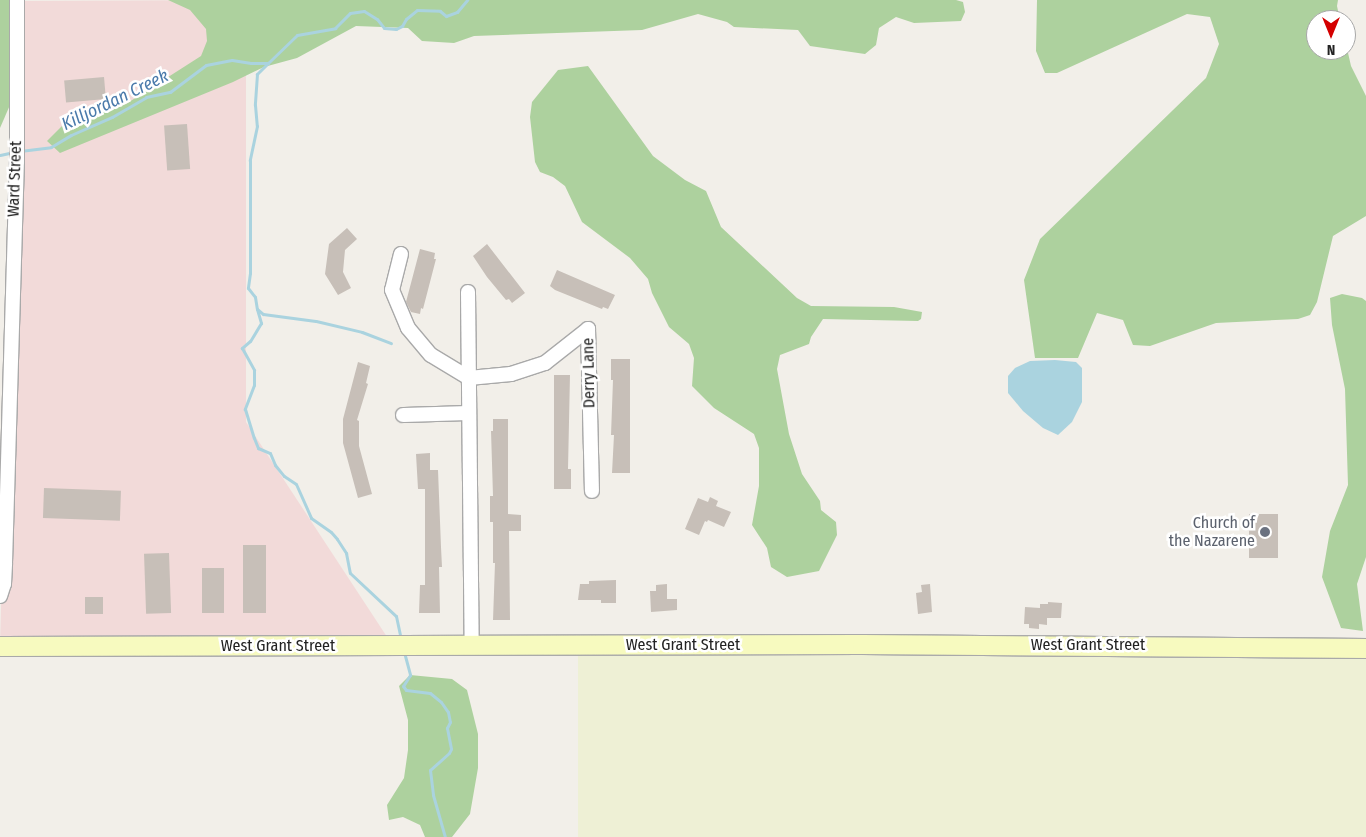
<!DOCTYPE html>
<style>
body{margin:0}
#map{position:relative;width:1366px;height:837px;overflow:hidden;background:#f2efe9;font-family:"Fira Sans Condensed",sans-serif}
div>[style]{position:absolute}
.commercial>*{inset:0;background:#f2dad9}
.farmland>*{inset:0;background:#eef0d5;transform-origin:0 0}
.forest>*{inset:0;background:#add19e}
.water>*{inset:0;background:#aad3df}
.stream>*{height:3px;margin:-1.5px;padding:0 1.5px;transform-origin:1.5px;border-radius:1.5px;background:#aad3df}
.building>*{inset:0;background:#c7bfb8;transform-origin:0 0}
.roads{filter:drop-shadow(1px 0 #a9a9a9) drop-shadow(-1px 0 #a9a9a9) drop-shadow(0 1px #a9a9a9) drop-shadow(0 -1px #a9a9a9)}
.street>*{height:14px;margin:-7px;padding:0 7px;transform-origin:7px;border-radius:7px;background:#fff}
.secondary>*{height:19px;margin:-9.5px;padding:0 9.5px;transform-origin:9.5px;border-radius:9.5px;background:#f7fabf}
.dots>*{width:14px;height:14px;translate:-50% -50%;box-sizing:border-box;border:2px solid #fff;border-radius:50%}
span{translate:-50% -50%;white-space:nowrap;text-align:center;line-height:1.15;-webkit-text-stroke:5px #fff;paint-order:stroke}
.street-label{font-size:16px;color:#222}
.worship-label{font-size:16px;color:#5b616d}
.right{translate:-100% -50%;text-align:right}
.water-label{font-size:18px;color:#4a7aab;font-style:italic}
.north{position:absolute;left:1306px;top:10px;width:50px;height:50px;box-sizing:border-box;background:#fff;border:1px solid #a7a7a7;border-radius:50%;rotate:180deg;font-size:14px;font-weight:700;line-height:20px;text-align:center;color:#222}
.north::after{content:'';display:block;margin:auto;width:18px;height:22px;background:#d40000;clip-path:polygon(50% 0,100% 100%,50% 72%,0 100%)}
</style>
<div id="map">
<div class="commercial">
<i style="clip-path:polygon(246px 0,246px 422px,393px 646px,0 646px,17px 1px)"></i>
</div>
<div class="farmland">
<i style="left:578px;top:645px;width:788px;height:192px"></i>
</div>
<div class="forest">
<i style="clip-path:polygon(0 0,9px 0,10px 105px,0 128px)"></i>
<i style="clip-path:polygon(168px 0,956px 0,963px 2px,965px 12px,961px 21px,914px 23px,896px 17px,879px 28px,876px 45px,865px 54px,810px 46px,798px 30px,734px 27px,727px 22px,698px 14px,642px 30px,474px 36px,454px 43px,422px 41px,408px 28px,356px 26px,297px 58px,264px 67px,233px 82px,60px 153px,47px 141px,65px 123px,126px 104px,201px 56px,207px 41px,206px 29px,190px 10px)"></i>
<i style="clip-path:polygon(1037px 0,1338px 0,1337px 6px,1340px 20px,1316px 20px,1316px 50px,1346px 50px,1346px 44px,1351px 66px,1366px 96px,1366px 216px,1333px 236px,1317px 302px,1310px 315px,1298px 319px,1216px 323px,1150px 346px,1133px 345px,1123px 320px,1097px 313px,1078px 358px,1035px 358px,1024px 280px,1040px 239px,1206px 78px,1219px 44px,1210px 17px,1187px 14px,1057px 73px,1045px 73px,1036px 51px)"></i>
<i style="clip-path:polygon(588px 66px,653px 156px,685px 180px,706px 191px,721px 227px,797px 298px,811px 306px,894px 307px,922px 312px,921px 319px,918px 321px,823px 319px,811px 337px,809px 344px,780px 355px,777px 369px,789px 434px,802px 474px,820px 501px,821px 510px,836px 522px,837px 535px,819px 571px,787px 577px,771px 567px,767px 548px,752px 525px,759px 486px,759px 448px,754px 434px,714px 408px,692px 386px,694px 358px,689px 344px,669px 327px,652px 293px,648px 279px,630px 258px,582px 222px,565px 186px,553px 177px,540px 172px,535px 162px,530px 117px,532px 102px,558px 70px)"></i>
<i style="clip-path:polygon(1342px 294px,1362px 298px,1366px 301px,1366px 557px,1357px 584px,1363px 631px,1341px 628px,1322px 577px,1330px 531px,1348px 485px,1345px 389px,1332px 325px,1330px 298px)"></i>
<i style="clip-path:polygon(410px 675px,452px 679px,467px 690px,478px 734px,478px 768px,470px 814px,452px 837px,425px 837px,420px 825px,403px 817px,389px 820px,387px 805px,404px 778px,408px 750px,408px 720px,399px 686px)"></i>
</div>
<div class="water">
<i style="clip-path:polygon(1055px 360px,1076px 362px,1082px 368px,1082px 402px,1072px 422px,1058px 435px,1043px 428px,1023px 411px,1008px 393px,1008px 376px,1015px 368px,1030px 361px)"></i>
</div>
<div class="stream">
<i style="left:268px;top:63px;width:16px;rotate:135deg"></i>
<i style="left:257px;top:74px;width:31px;rotate:94deg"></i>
<i style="left:255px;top:105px;width:21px;rotate:85deg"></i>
<i style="left:257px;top:126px;width:35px;rotate:102deg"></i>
<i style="left:250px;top:160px;width:113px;rotate:90deg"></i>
<i style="left:250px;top:273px;width:15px;rotate:98deg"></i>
<i style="left:248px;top:288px;width:11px;rotate:52deg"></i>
<i style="left:255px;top:297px;width:12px;rotate:81deg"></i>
<i style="left:257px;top:309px;width:8px;rotate:40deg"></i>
<i style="left:263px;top:314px;width:53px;rotate:7.5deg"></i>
<i style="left:316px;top:321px;width:47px;rotate:13.4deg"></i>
<i style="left:362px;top:332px;width:31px;rotate:21deg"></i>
<i style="left:20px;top:151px;width:31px;rotate:-7deg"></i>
<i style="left:51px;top:147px;width:23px;rotate:-31deg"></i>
<i style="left:71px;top:135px;width:45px;rotate:-23.7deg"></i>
<i style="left:112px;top:117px;width:39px;rotate:-30deg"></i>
<i style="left:146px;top:97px;width:25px;rotate:-12deg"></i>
<i style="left:170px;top:92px;width:45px;rotate:-36.9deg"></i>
<i style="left:206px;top:65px;width:26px;rotate:-11deg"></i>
<i style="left:232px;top:60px;width:19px;rotate:9deg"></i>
<i style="left:251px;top:63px;width:17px"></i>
<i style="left:268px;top:63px;width:40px;rotate:-44deg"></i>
<i style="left:297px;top:35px;width:39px;rotate:-10deg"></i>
<i style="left:335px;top:28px;width:21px;rotate:-45deg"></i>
<i style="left:350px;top:13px;width:14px;rotate:-8deg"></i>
<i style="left:364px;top:11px;width:15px;rotate:32deg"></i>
<i style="left:377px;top:19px;width:11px;rotate:52deg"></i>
<i style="left:384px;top:28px;width:12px;rotate:5deg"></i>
<i style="left:396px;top:29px;width:7px;rotate:-27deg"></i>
<i style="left:402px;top:26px;width:8px;rotate:-60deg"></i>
<i style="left:406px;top:19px;width:14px;rotate:-39deg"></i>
<i style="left:417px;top:10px;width:23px;rotate:2deg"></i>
<i style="left:440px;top:11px;width:8px;rotate:40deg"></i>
<i style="left:446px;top:16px;width:12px;rotate:-20deg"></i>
<i style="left:457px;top:12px;width:16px;rotate:-50deg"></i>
<i style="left:0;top:155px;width:14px;rotate:-12deg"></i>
<i style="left:257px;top:309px;width:15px;rotate:74deg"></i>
<i style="left:261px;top:323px;width:21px;rotate:121deg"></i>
<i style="left:250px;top:341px;width:11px;rotate:139deg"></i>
<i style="left:242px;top:348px;width:25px;rotate:61deg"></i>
<i style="left:254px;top:370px;width:15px;rotate:90deg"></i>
<i style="left:254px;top:385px;width:26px;rotate:111deg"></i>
<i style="left:245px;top:409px;width:30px;rotate:73deg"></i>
<i style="left:254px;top:438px;width:11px;rotate:68deg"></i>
<i style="left:258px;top:448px;width:13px;rotate:23deg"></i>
<i style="left:270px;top:453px;width:13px;rotate:67deg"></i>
<i style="left:275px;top:465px;width:14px;rotate:51deg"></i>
<i style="left:284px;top:476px;width:14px;rotate:34deg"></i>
<i style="left:296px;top:484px;width:37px;rotate:66deg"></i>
<i style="left:311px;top:518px;width:24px;rotate:35deg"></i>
<i style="left:331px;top:532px;width:9px;rotate:49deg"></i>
<i style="left:337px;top:539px;width:17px;rotate:57deg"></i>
<i style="left:346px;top:553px;width:20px;rotate:79deg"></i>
<i style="left:350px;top:573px;width:63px;rotate:43.1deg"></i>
<i style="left:396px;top:616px;width:24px;rotate:78deg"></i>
<i style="left:404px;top:652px;width:24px;rotate:75deg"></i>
<i style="left:410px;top:675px;width:13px;rotate:122deg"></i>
<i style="left:403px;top:686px;width:5px;rotate:53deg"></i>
<i style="left:406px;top:690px;width:24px;rotate:7deg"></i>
<i style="left:430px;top:693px;width:14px;rotate:39deg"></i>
<i style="left:441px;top:702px;width:12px;rotate:55deg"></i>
<i style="left:448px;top:712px;width:10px;rotate:79deg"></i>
<i style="left:450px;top:722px;width:7px;rotate:117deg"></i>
<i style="left:447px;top:728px;width:21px;rotate:79deg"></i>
<i style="left:451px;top:749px;width:4px;rotate:117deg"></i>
<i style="left:449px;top:753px;width:25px;rotate:138deg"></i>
<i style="left:430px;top:770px;width:25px;rotate:83deg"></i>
<i style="left:433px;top:795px;width:44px;rotate:74.1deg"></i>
</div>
<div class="building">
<i style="left:104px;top:77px;width:22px;height:40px;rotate:85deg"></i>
<i style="left:187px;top:124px;width:45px;height:23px;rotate:86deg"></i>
<i style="clip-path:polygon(347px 228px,357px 239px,345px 250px,343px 272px,351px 288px,338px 295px,325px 274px,329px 244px)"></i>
<i style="clip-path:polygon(487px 244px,525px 293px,512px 303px,509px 299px,506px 300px,487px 277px,473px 256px)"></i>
<i style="clip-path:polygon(420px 249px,435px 253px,434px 259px,436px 259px,423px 309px,421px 308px,420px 314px,411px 312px,406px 302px)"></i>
<i style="clip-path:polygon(557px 270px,615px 295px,608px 309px,603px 307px,602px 309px,555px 290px,550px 286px)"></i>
<i style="clip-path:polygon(611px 359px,630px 359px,630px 473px,612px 473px,614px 435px,611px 435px,613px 380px,611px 380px)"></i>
<i style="clip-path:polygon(358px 362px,370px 366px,366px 383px,368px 384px,357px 420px,359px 421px,359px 446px,372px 494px,358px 498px,343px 443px,343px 419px)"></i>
<i style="clip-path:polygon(554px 375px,570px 375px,568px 469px,571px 469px,571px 489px,554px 489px)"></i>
<i style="clip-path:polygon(493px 419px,508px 419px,508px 514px,521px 515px,521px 531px,509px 531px,510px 620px,493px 620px,495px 563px,493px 563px,493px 522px,490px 522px,490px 496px,493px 496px,491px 431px,493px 431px)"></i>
<i style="clip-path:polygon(430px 453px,430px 470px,438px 470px,441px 547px,442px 567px,439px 567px,440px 613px,419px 613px,420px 585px,425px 585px,425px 489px,418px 489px,416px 454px)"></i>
<i style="left:44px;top:488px;width:77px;height:30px;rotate:2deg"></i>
<i style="clip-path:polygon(710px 497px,718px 501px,716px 506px,731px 512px,724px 527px,708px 520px,707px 522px,705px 521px,699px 535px,685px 529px,698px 498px,708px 502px)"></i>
<i style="left:1249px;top:514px;width:29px;height:44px"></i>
<i style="left:243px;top:545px;width:23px;height:68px"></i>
<i style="left:169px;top:553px;width:60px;height:25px;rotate:88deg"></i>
<i style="left:202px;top:568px;width:22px;height:45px"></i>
<i style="clip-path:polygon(616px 580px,616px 603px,601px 603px,601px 600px,578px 600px,580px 584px,589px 584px,589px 581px)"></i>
<i style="clip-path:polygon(667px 584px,667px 599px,677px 599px,677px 610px,651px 612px,650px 591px,656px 591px,656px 585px)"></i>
<i style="clip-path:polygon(930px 584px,932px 612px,918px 614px,916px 593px,922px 592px,921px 585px)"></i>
<i style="left:85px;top:597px;width:18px;height:17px"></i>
<i style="clip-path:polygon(1048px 602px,1062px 603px,1061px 618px,1047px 618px,1047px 625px,1039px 624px,1039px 629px,1029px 628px,1029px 624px,1024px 624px,1025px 607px,1040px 608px,1040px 604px,1048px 604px)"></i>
</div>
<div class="roads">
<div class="street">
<i style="left:401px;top:254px;width:37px;rotate:104deg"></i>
<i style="left:392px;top:290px;width:41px;rotate:67.2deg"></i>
<i style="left:408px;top:328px;width:35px;rotate:50deg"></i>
<i style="left:431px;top:355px;width:44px;rotate:31.2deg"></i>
<i style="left:469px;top:378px;width:42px;rotate:-5.4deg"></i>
<i style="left:511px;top:374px;width:36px;rotate:-18deg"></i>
<i style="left:545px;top:363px;width:55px;rotate:-38.3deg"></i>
<i style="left:468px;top:292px;width:354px;rotate:89.4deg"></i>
<i style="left:588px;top:329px;width:162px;rotate:88.6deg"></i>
<i style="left:403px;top:415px;width:66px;rotate:-1.7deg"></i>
<i style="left:0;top:596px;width:13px;rotate:-72deg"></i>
<i style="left:4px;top:584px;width:21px;rotate:-87deg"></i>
<i style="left:5px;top:563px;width:402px;rotate:-88.3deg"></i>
<i style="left:17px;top:161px;width:161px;rotate:-90deg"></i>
</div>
<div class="secondary">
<i style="left:0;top:646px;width:862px;rotate:-0.13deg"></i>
<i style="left:862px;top:644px;width:504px;rotate:0.45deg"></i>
</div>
</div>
<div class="dots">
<i style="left:1265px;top:532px;background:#6b7280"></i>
</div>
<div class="street-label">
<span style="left:15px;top:179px;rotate:-88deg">Ward Street</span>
<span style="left:589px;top:373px;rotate:-91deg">Derry Lane</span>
<span style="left:683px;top:645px">West Grant Street</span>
<span style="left:1088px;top:645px">West Grant Street</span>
<span style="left:278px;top:646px">West Grant Street</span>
</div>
<div class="worship-label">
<span class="right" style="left:1255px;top:532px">Church of<br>the Nazarene</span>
</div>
<div class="water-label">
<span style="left:115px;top:100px;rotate:-26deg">Killjordan Creek</span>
</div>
<div class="north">N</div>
</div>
